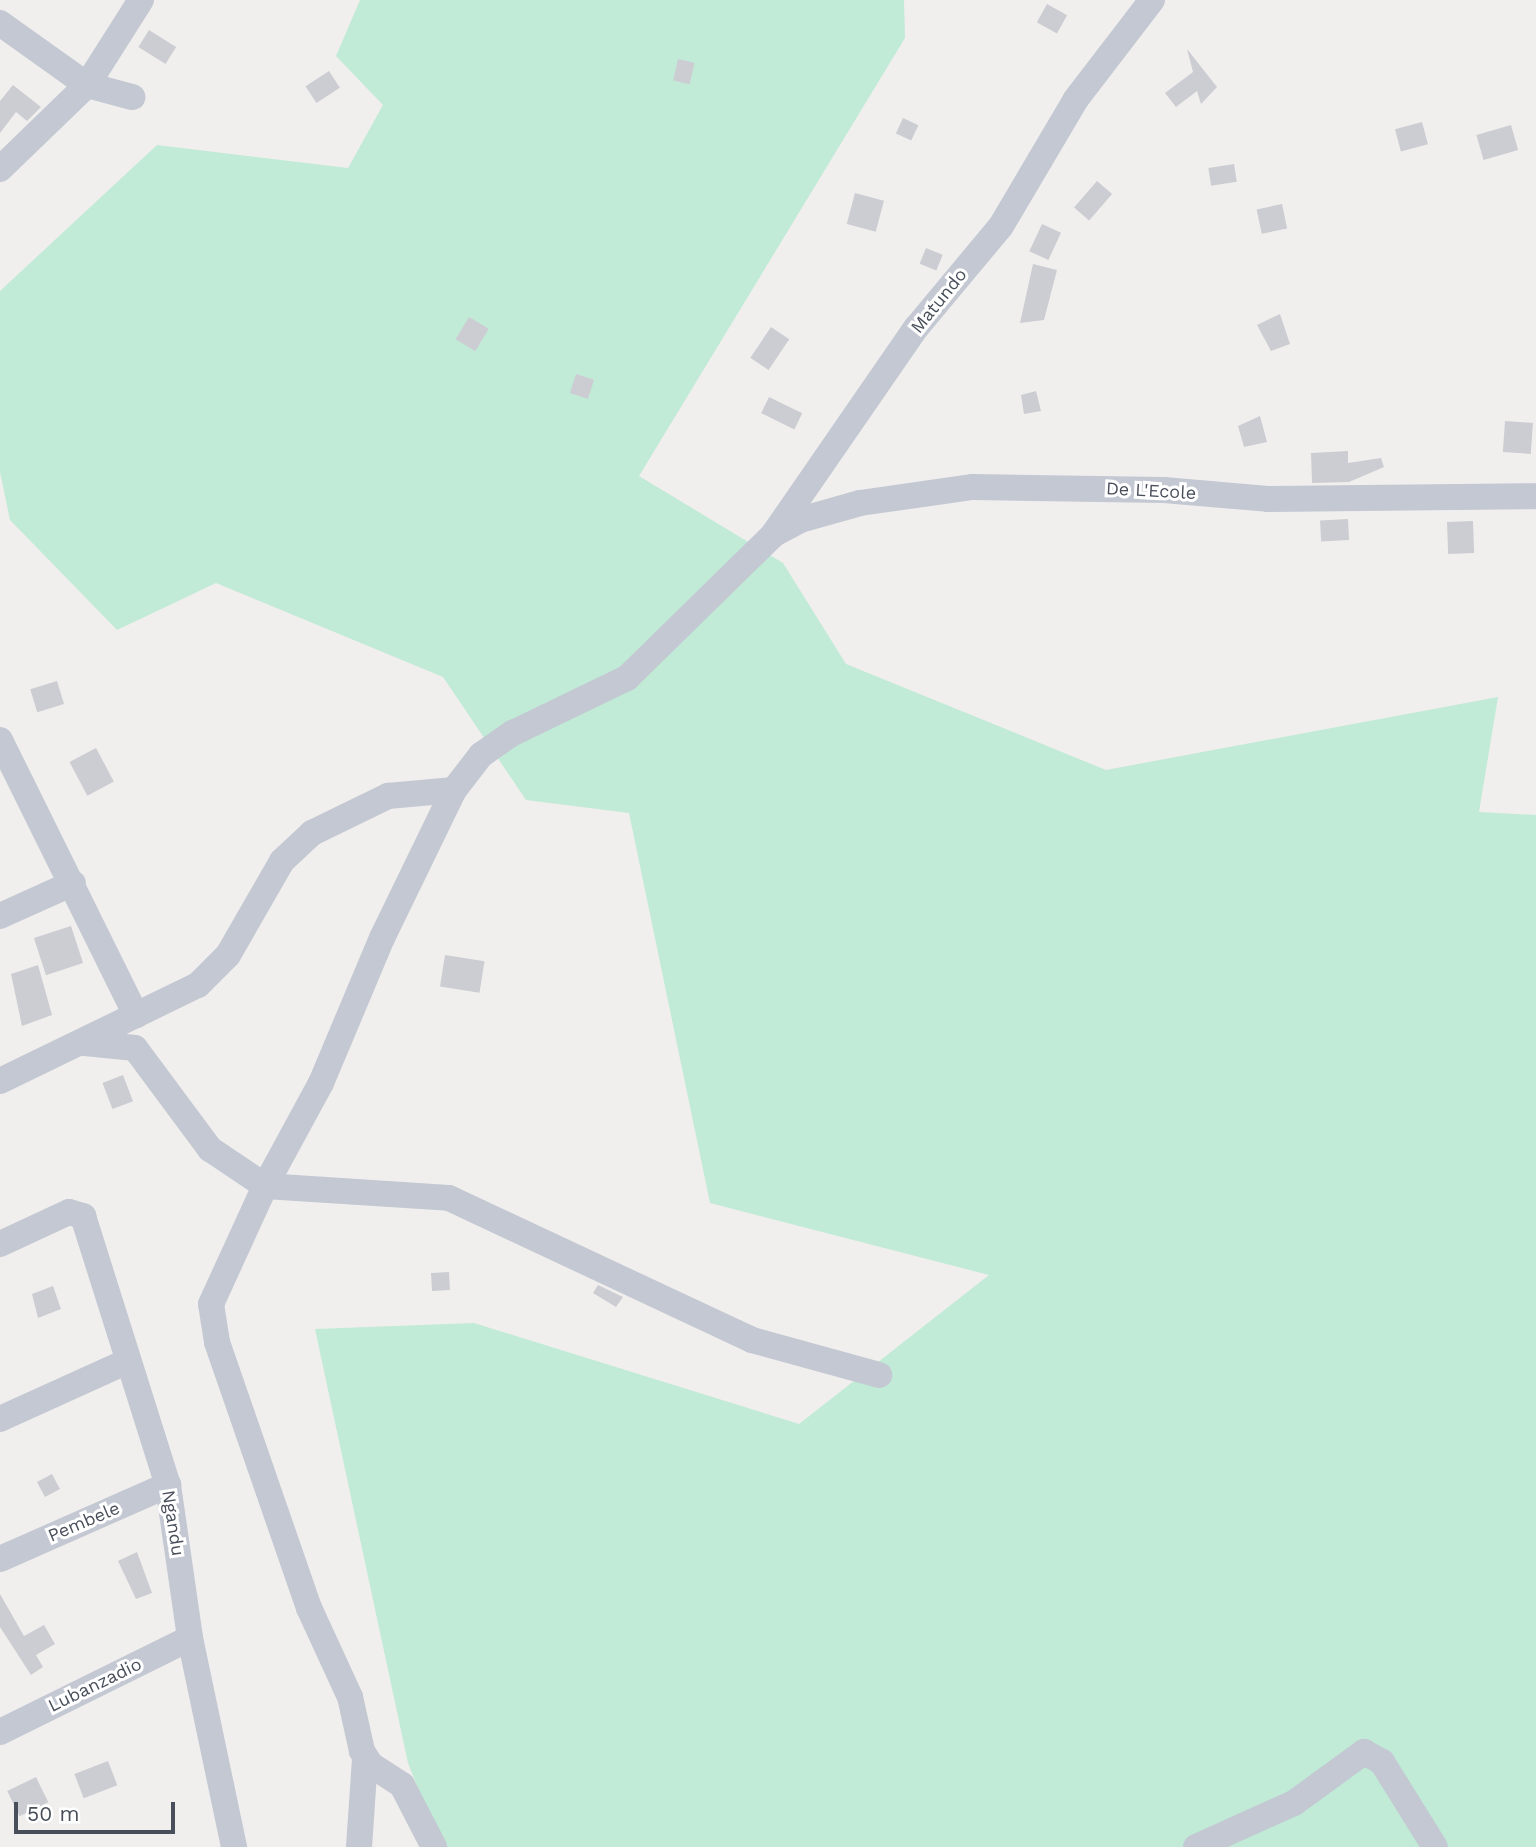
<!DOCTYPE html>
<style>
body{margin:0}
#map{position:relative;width:1536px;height:1847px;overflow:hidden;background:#f1efee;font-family:"Work Sans",sans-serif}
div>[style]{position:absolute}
.green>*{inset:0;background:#c1ead7}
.building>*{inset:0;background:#cccdd2;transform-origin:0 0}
.minor>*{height:26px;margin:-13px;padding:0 13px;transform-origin:13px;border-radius:13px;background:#c3c8d2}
span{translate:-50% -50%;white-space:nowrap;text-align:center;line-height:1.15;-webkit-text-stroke:6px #fff;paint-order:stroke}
.street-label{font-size:18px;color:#484f5a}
.scale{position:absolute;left:14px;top:1802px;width:161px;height:32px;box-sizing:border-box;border:4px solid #484f5a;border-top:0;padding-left:9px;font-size:21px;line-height:24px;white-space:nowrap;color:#484f5a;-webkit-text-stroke:5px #fff;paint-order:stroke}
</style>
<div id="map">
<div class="green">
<i style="clip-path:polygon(360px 0,904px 0,905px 38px,639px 476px,783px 563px,846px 664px,1106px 770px,1498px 697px,1479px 812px,1536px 815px,1536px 1847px,441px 1847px,408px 1763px,315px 1329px,474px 1323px,799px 1424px,989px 1275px,710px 1203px,629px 813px,526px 800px,443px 677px,216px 583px,117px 630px,10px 520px,0 472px,0 291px,157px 145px,348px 168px,383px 105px,336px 56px)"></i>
</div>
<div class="building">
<i style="left:1047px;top:4px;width:23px;height:21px;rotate:29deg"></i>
<i style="left:149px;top:30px;width:32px;height:20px;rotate:32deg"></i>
<i style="clip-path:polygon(1187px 49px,1217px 87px,1201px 104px,1197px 91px,1176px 107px,1165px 93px,1193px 72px)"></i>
<i style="left:678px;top:59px;width:17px;height:22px;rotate:13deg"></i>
<i style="left:329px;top:71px;width:20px;height:28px;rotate:57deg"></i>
<i style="clip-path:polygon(13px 85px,41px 107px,27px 121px,16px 112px,0 133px,0 101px)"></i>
<i style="left:903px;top:118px;width:17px;height:17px;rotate:25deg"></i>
<i style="left:1422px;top:122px;width:23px;height:28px;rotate:75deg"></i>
<i style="left:1511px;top:125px;width:26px;height:36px;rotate:74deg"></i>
<i style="left:1234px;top:164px;width:18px;height:26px;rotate:81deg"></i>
<i style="left:1097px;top:181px;width:20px;height:35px;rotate:41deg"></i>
<i style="left:855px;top:193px;width:30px;height:32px;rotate:15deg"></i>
<i style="left:1282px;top:204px;width:25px;height:26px;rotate:78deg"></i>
<i style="left:1042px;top:224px;width:21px;height:30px;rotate:25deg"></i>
<i style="left:926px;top:248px;width:18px;height:17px;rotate:22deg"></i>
<i style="clip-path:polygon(1033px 264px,1057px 270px,1044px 320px,1020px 323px)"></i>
<i style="clip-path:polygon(1280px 314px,1290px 344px,1271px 351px,1257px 325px)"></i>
<i style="left:469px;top:317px;width:23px;height:26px;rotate:31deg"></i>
<i style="left:771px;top:327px;width:22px;height:37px;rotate:34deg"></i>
<i style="left:576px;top:374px;width:19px;height:20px;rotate:18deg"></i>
<i style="clip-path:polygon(1036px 391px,1041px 411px,1024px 414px,1021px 395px)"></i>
<i style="left:769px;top:397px;width:37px;height:18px;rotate:26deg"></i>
<i style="clip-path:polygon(1260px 416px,1267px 442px,1244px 447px,1238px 426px)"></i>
<i style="left:1505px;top:421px;width:28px;height:31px;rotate:4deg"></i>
<i style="clip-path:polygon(1348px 451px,1348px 463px,1381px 458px,1384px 467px,1349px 482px,1312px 483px,1311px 453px)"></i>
<i style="left:1348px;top:519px;width:21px;height:28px;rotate:87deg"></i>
<i style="left:1473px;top:521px;width:32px;height:26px;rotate:88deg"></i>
<i style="left:57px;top:681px;width:24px;height:28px;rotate:73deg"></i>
<i style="left:96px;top:748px;width:38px;height:30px;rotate:62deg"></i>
<i style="left:71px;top:926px;width:39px;height:39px;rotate:72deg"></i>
<i style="left:445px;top:955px;width:40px;height:32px;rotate:9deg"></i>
<i style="clip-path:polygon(38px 965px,52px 1015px,22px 1026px,11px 974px)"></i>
<i style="left:123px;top:1075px;width:28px;height:22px;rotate:69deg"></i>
<i style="left:449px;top:1272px;width:18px;height:18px;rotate:87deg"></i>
<i style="clip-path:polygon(598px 1285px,623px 1297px,616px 1307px,593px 1293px)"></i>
<i style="clip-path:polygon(53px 1286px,61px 1309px,38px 1318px,32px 1294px)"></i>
<i style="left:52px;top:1474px;width:17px;height:17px;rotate:62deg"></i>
<i style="clip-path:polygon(137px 1552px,152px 1593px,136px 1599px,118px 1561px)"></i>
<i style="clip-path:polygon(0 1594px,24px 1636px,44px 1625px,55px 1644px,36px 1655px,43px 1667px,31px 1675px,0 1627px)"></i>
<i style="left:108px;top:1761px;width:26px;height:36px;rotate:69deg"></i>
<i style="left:36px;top:1777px;width:28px;height:32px;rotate:64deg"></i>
</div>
<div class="minor">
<i style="left:0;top:23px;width:107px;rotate:35.5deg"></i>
<i style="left:87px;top:85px;width:47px;rotate:14.9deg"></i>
<i style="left:0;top:169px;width:121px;rotate:-44deg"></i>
<i style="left:87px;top:85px;width:101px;rotate:-57.6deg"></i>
<i style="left:774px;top:534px;width:30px;rotate:-28deg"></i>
<i style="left:800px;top:520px;width:62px;rotate:-15.8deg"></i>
<i style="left:860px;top:503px;width:114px;rotate:-8.1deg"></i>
<i style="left:973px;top:487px;width:191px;rotate:0.9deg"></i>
<i style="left:1164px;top:490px;width:104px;rotate:4.9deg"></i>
<i style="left:1268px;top:499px;width:268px;rotate:-0.6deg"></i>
<i style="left:0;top:740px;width:307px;rotate:63.7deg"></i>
<i style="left:0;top:916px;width:80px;rotate:-24.3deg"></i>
<i style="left:85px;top:1043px;width:50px;rotate:5.7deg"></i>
<i style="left:135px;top:1048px;width:126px;rotate:53.4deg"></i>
<i style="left:210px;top:1149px;width:66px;rotate:33.9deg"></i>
<i style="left:265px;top:1186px;width:184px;rotate:3.7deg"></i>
<i style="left:449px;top:1198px;width:335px;rotate:25.1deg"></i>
<i style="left:752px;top:1340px;width:132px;rotate:15.4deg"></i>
<i style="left:0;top:1081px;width:220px;rotate:-25.9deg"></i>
<i style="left:198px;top:985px;width:42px;rotate:-45deg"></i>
<i style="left:228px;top:955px;width:108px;rotate:-60.1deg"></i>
<i style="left:282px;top:861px;width:41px;rotate:-43deg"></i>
<i style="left:312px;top:833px;width:85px;rotate:-26deg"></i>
<i style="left:388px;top:796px;width:66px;rotate:-5.2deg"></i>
<i style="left:0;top:1244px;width:76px;rotate:-24.9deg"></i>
<i style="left:69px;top:1212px;width:15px;rotate:16deg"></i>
<i style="left:83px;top:1216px;width:282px;rotate:72.5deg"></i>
<i style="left:168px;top:1485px;width:155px;rotate:81.8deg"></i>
<i style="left:190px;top:1638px;width:214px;rotate:78.1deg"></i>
<i style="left:0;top:1419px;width:141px;rotate:-24.4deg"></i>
<i style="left:0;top:1559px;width:184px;rotate:-23.8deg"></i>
<i style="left:0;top:1732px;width:212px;rotate:-26.3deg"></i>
<i style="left:359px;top:1847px;width:88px;rotate:-86.1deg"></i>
<i style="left:434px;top:1847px;width:70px;rotate:-117.3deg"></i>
<i style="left:402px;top:1785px;width:37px;rotate:-147deg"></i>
<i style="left:371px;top:1765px;width:17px;rotate:-123deg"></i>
<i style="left:362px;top:1751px;width:55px;rotate:-102.5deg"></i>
<i style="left:350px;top:1697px;width:98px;rotate:-114.7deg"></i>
<i style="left:309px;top:1608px;width:281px;rotate:-109.1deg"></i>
<i style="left:217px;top:1342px;width:38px;rotate:-99deg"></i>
<i style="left:211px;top:1304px;width:130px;rotate:-65.4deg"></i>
<i style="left:265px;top:1186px;width:117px;rotate:-61.5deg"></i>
<i style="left:321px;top:1083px;width:157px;rotate:-67.2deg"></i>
<i style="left:382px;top:938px;width:165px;rotate:-64.1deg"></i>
<i style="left:454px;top:790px;width:44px;rotate:-52.4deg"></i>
<i style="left:481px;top:755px;width:39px;rotate:-35deg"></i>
<i style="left:513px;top:733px;width:127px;rotate:-25.8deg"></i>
<i style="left:627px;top:678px;width:204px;rotate:-44.4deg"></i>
<i style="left:773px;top:535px;width:252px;rotate:-55.4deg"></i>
<i style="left:916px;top:328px;width:133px;rotate:-50.2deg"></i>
<i style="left:1001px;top:226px;width:147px;rotate:-59.4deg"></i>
<i style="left:1076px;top:99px;width:125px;rotate:-52.5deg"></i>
<i style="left:1196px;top:1847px;width:107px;rotate:-24.2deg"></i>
<i style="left:1294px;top:1803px;width:87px;rotate:-36.1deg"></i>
<i style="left:1364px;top:1752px;width:21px;rotate:29deg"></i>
<i style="left:1382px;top:1762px;width:100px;rotate:58.1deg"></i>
</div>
<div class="street-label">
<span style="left:939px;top:301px;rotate:-51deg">Matundo</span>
<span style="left:1151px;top:491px;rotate:3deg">De L'Ecole</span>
<span style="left:84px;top:1522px;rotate:-23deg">Pembele</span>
<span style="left:173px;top:1523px;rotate:81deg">Ngandu</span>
<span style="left:95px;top:1685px;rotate:-26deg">Lubanzadio</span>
</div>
<div class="scale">50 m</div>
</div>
